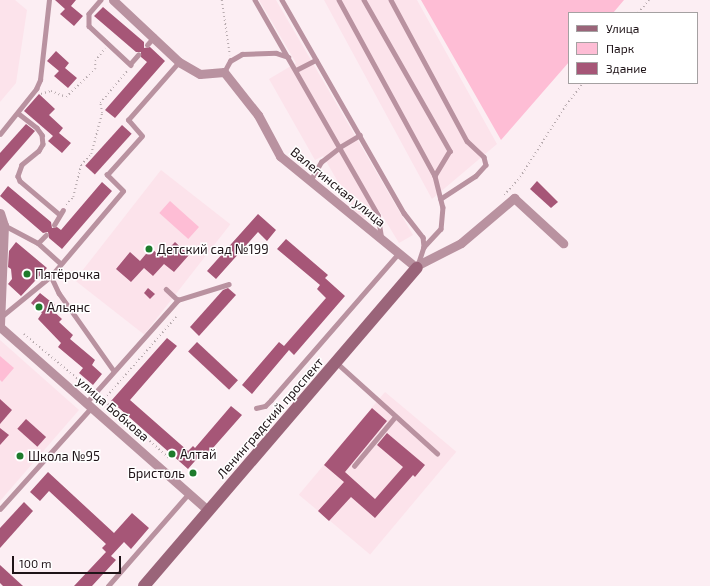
<!DOCTYPE html>
<meta charset="utf-8">
<style>
body{margin:0}
#map{position:relative;width:710px;height:586px;overflow:hidden;background:#fceef3;font-family:"Exo 2",sans-serif}
div>[style]{position:absolute}
.built>*{inset:0;background:#fce3eb;transform-origin:0 0}
.green>*{inset:0;background:#febdd5;transform-origin:0 0}
.building>*{inset:0;background:#a65677;transform-origin:0 0}
.path>*{height:1.5px;margin-top:-0.75px;transform-origin:0;background:repeating-linear-gradient(90deg,#b8abaf 0 1px,transparent 0 4px)}
.lane>*{height:4.5px;margin:-2.25px;padding:0 2.25px;transform-origin:2.25px;border-radius:2.25px;background:#b992a0}
.street>*{height:9px;margin:-4.5px;padding:0 4.5px;transform-origin:4.5px;border-radius:4.5px;background:#b992a0}
.secondary>*{height:12px;margin:-6px;padding:0 6px;transform-origin:6px;border-radius:6px;background:#9a6479}
.dots>*{width:11px;height:11px;translate:-50% -50%;box-sizing:border-box;border:2px solid #fff;border-radius:50%}
span{translate:-50% -50%;white-space:nowrap;text-align:center;line-height:1.15;-webkit-text-stroke:3px #fff;paint-order:stroke}
.street-label{font-size:13px;color:#1e1317}
.poi-label{font-size:13px;color:#1e1317}
.left{translate:0 -50%;text-align:left}
.right{translate:-100% -50%;text-align:right}
.legend{position:absolute;left:568px;top:12px;width:130px;height:72px;box-sizing:border-box;background:#fff;border:1px solid #a5a1a2;margin:0;padding:5px 7px;list-style:none;font-size:12px;color:#1e1317}
.legend li{display:flex;align-items:center;gap:8px;height:20px}
.legend b{width:20px;border:1px solid #a5a1a2}
.scale{position:absolute;left:12px;top:556px;width:109px;height:18px;box-sizing:border-box;border:2px solid #1e1317;border-top:0;padding-left:5px;font-size:12px;line-height:14px;white-space:nowrap;color:#1e1317;-webkit-text-stroke:3px #fff;paint-order:stroke}
</style>
<div id="map">
<div class="built">
<i style="clip-path:polygon(0 0,15px 0,27px 10px,16px 83px,0 102px)"></i>
<i style="clip-path:polygon(259px 0,276px 0,413px 235px,399px 243px,379px 210px,360px 220px,323px 156px,315px 160px,269px 79px,296px 63px)"></i>
<i style="clip-path:polygon(324px 0,417px 0,497px 144px,432px 199px)"></i>
<i style="left:161px;top:170px;width:88px;height:140px;rotate:38deg"></i>
<i style="clip-path:polygon(0 340px,79px 410px,0 501px)"></i>
<i style="left:385px;top:392px;width:93px;height:134px;rotate:40deg"></i>
</div>
<div class="green">
<i style="clip-path:polygon(421px 0,624px 0,613px 13px,569px 13px,569px 62px,501px 140px)"></i>
<i style="left:170px;top:201px;width:39px;height:16px;rotate:42deg"></i>
<i style="clip-path:polygon(0 356px,14px 368px,2px 382px,0 380px)"></i>
</div>
<div class="building">
<i style="clip-path:polygon(55px 0,76px 0,71px 6px,83px 16px,74px 26px,60px 14px,65px 9px)"></i>
<i style="clip-path:polygon(103px 7px,144px 42px,144px 48px,150px 47px,165px 61px,115px 118px,105px 110px,147px 62px,141px 57px,141px 52px,136px 52px,94px 16px)"></i>
<i style="clip-path:polygon(56px 51px,69px 63px,65px 68px,77px 78px,68px 88px,54px 76px,59px 71px,47px 61px)"></i>
<i style="clip-path:polygon(39px 94px,55px 109px,49px 115px,63px 128px,59px 133px,71px 143px,62px 153px,48px 141px,53px 136px,24px 111px)"></i>
<i style="clip-path:polygon(26px 124px,35px 131px,0 171px,0 153px)"></i>
<i style="left:122px;top:125px;width:13px;height:55px;rotate:42deg"></i>
<i style="clip-path:polygon(537px 181px,558px 202px,551px 208px,530px 189px)"></i>
<i style="clip-path:polygon(102px 182px,112px 191px,62px 249px,49px 238px,48px 232px,43px 233px,0 196px,8px 186px,51px 222px,52px 228px,57px 227px,61px 230px)"></i>
<i style="clip-path:polygon(258px 214px,276px 230px,267px 241px,258px 232px,216px 279px,207px 271px)"></i>
<i style="clip-path:polygon(286px 239px,328px 275px,325px 278px,345px 296px,294px 355px,289px 350px,252px 394px,242px 385px,279px 342px,284px 346px,326px 298px,317px 289px,320px 285px,277px 249px)"></i>
<i style="clip-path:polygon(16px 242px,47px 268px,21px 296px,8px 284px,12px 279px,11px 269px,8px 267px,9px 251px)"></i>
<i style="clip-path:polygon(175px 242px,189px 255px,174px 272px,164px 264px,153px 276px,144px 268px,131px 282px,116px 269px,130px 252px,140px 261px,151px 248px,161px 257px)"></i>
<i style="clip-path:polygon(148px 288px,155px 294px,150px 299px,144px 293px)"></i>
<i style="clip-path:polygon(228px 288px,236px 295px,199px 336px,190px 327px,223px 290px)"></i>
<i style="clip-path:polygon(40px 293px,55px 305px,51px 309px,62px 319px,59px 322px,73px 335px,70px 339px,95px 360px,92px 365px,102px 374px,93px 385px,79px 373px,83px 368px,58px 347px,61px 343px,38px 319px,42px 313px,31px 303px)"></i>
<i style="clip-path:polygon(167px 338px,177px 346px,130px 400px,188px 451px,193px 446px,195px 448px,231px 406px,242px 415px,205px 457px,201px 454px,188px 469px,111px 401px)"></i>
<i style="left:197px;top:342px;width:56px;height:13px;rotate:43deg"></i>
<i style="clip-path:polygon(0 399px,12px 410px,0 424px)"></i>
<i style="clip-path:polygon(372px 408px,387px 421px,345px 472px,375px 499px,403px 467px,377px 445px,387px 433px,425px 465px,415px 477px,413px 475px,375px 518px,351px 497px,329px 521px,318px 511px,344px 482px,324px 465px)"></i>
<i style="left:26px;top:419px;width:27px;height:13px;rotate:42deg"></i>
<i style="clip-path:polygon(0 428px,9px 435px,0 445px)"></i>
<i style="clip-path:polygon(48px 472px,114px 533px,132px 513px,149px 528px,131px 549px,124px 542px,111px 556px,116px 560px,92px 586px,74px 586px,106px 552px,102px 548px,106px 544px,49px 491px,40px 501px,30px 492px)"></i>
<i style="clip-path:polygon(24px 502px,33px 511px,0 548px,0 528px)"></i>
<i style="clip-path:polygon(0 565px,23px 586px,3px 586px,0 583px)"></i>
</div>
<div class="path">
<i style="left:222px;top:0;width:56px;rotate:81.7deg"></i>
<i style="left:638px;top:13px;width:17px;rotate:-50deg"></i>
<i style="left:41px;top:94px;width:10px;rotate:-17deg"></i>
<i style="left:51px;top:91px;width:16px;rotate:22deg"></i>
<i style="left:66px;top:97px;width:40px;rotate:-44deg"></i>
<i style="left:95px;top:69px;width:8px;rotate:-90deg"></i>
<i style="left:95px;top:61px;width:16px;rotate:-52deg"></i>
<i style="left:504px;top:195px;width:24px;rotate:-48deg"></i>
<i style="left:520px;top:177px;width:85px;rotate:-57.4deg"></i>
<i style="left:566px;top:105px;width:28px;rotate:-52deg"></i>
<i style="left:66px;top:205px;width:11px;rotate:-49deg"></i>
<i style="left:73px;top:197px;width:33px;rotate:-76deg"></i>
<i style="left:81px;top:165px;width:15px;rotate:-48deg"></i>
<i style="left:91px;top:154px;width:42px;rotate:-75deg"></i>
<i style="left:102px;top:113px;width:10px;rotate:-101deg"></i>
<i style="left:100px;top:103px;width:43px;rotate:-49.7deg"></i>
<i style="left:24px;top:334px;width:86px;rotate:39.8deg"></i>
<i style="left:99px;top:396px;width:94px;rotate:41.5deg"></i>
<i style="left:99px;top:405px;width:117px;rotate:-48.8deg"></i>
</div>
<div class="lane">
<i style="left:101px;top:0;width:18px;rotate:131deg"></i>
<i style="left:89px;top:14px;width:12px;rotate:90deg"></i>
<i style="left:89px;top:26px;width:57px;rotate:42.9deg"></i>
<i style="left:255px;top:0;width:248px;rotate:60.2deg"></i>
<i style="left:378px;top:215px;width:24px;rotate:81deg"></i>
<i style="left:282px;top:0;width:245px;rotate:60.2deg"></i>
<i style="left:404px;top:213px;width:31px;rotate:52deg"></i>
<i style="left:423px;top:237px;width:10px;rotate:84deg"></i>
<i style="left:424px;top:247px;width:19px;rotate:108deg"></i>
<i style="left:339px;top:0;width:200px;rotate:61.4deg"></i>
<i style="left:435px;top:176px;width:32px;rotate:76deg"></i>
<i style="left:443px;top:207px;width:22px;rotate:95deg"></i>
<i style="left:441px;top:229px;width:25px;rotate:133deg"></i>
<i style="left:364px;top:0;width:174px;rotate:60.3deg"></i>
<i style="left:450px;top:151px;width:29px;rotate:121deg"></i>
<i style="left:391px;top:0;width:160px;rotate:61.7deg"></i>
<i style="left:467px;top:141px;width:23px;rotate:43deg"></i>
<i style="left:484px;top:157px;width:8px;rotate:76deg"></i>
<i style="left:486px;top:165px;width:15px;rotate:132deg"></i>
<i style="left:476px;top:176px;width:42px;rotate:146.7deg"></i>
<i style="left:147px;top:45px;width:11px;rotate:-49deg"></i>
<i style="left:131px;top:63px;width:11px;rotate:-49deg"></i>
<i style="left:296px;top:70px;width:22px;rotate:-27deg"></i>
<i style="left:224px;top:72px;width:13px;rotate:-61deg"></i>
<i style="left:230px;top:61px;width:14px;rotate:-30deg"></i>
<i style="left:242px;top:54px;width:34px;rotate:-2deg"></i>
<i style="left:276px;top:53px;width:13px;rotate:18deg"></i>
<i style="left:18px;top:113px;width:24px;rotate:38deg"></i>
<i style="left:37px;top:128px;width:9px;rotate:54deg"></i>
<i style="left:42px;top:135px;width:9px;rotate:84deg"></i>
<i style="left:43px;top:144px;width:8px;rotate:120deg"></i>
<i style="left:39px;top:151px;width:22px;rotate:141deg"></i>
<i style="left:22px;top:165px;width:12px;rotate:110deg"></i>
<i style="left:18px;top:176px;width:5px;rotate:68deg"></i>
<i style="left:20px;top:181px;width:51px;rotate:40.2deg"></i>
<i style="left:0;top:134px;width:58px;rotate:-51.3deg"></i>
<i style="left:36px;top:89px;width:10px;rotate:-66deg"></i>
<i style="left:40px;top:80px;width:81px;rotate:-83.6deg"></i>
<i style="left:310px;top:181px;width:22px;rotate:-60deg"></i>
<i style="left:321px;top:162px;width:24px;rotate:-38deg"></i>
<i style="left:340px;top:147px;width:23px;rotate:-31deg"></i>
<i style="left:4px;top:225px;width:38px;rotate:28deg"></i>
<i style="left:38px;top:243px;width:30px;rotate:42deg"></i>
<i style="left:54px;top:225px;width:17px;rotate:-59deg"></i>
<i style="left:38px;top:243px;width:11px;rotate:-45deg"></i>
<i style="left:51px;top:276px;width:19px;rotate:65deg"></i>
<i style="left:59px;top:293px;width:95px;rotate:54.8deg"></i>
<i style="left:166px;top:289px;width:16px;rotate:43deg"></i>
<i style="left:2px;top:316px;width:63px;rotate:-39.2deg"></i>
<i style="left:51px;top:276px;width:111px;rotate:-49.7deg"></i>
<i style="left:123px;top:191px;width:23px;rotate:-135deg"></i>
<i style="left:107px;top:175px;width:52px;rotate:-48.1deg"></i>
<i style="left:142px;top:136px;width:21px;rotate:-131deg"></i>
<i style="left:128px;top:120px;width:77px;rotate:-48.7deg"></i>
<i style="left:337px;top:363px;width:135px;rotate:42deg"></i>
<i style="left:87px;top:402px;width:137px;rotate:-48.3deg"></i>
<i style="left:178px;top:300px;width:53px;rotate:-17.4deg"></i>
<i style="left:256px;top:408px;width:9px;rotate:-13deg"></i>
<i style="left:265px;top:406px;width:8px;rotate:-45deg"></i>
<i style="left:271px;top:400px;width:195px;rotate:-49deg"></i>
<i style="left:354px;top:466px;width:64px;rotate:-50.1deg"></i>
<i style="left:0;top:509px;width:137px;rotate:-48deg"></i>
<i style="left:108px;top:586px;width:123px;rotate:-48.9deg"></i>
</div>
<div class="street">
<i style="left:113px;top:0;width:91px;rotate:43.2deg"></i>
<i style="left:179px;top:62px;width:24px;rotate:30deg"></i>
<i style="left:200px;top:74px;width:24px;rotate:-5deg"></i>
<i style="left:224px;top:72px;width:55px;rotate:51.7deg"></i>
<i style="left:258px;top:115px;width:47px;rotate:61.8deg"></i>
<i style="left:280px;top:156px;width:177px;rotate:39.3deg"></i>
<i style="left:0;top:213px;width:13px;rotate:72deg"></i>
<i style="left:4px;top:225px;width:101px;rotate:92.3deg"></i>
<i style="left:418px;top:265px;width:48px;rotate:-27.1deg"></i>
<i style="left:461px;top:243px;width:70px;rotate:-40.3deg"></i>
<i style="left:514px;top:198px;width:67px;rotate:42.6deg"></i>
<i style="left:0;top:327px;width:278px;rotate:41.4deg"></i>
</div>
<div class="secondary">
<i style="left:144px;top:586px;width:419px;rotate:-49.4deg"></i>
</div>
<div class="dots">
<i style="left:149px;top:249px;background:#1e7b2c"></i>
<i style="left:27px;top:274px;background:#1e7b2c"></i>
<i style="left:39px;top:307px;background:#1e7b2c"></i>
<i style="left:172px;top:454px;background:#1e7b2c"></i>
<i style="left:20px;top:456px;background:#1e7b2c"></i>
<i style="left:193px;top:473px;background:#1e7b2c"></i>
</div>
<div class="street-label">
<span style="left:338px;top:187px;rotate:39deg">Валегинская улица</span>
<span style="left:113px;top:409px;rotate:41deg">улица Бобкова</span>
<span style="left:270px;top:418px;rotate:-49deg">Ленинградский проспект</span>
</div>
<div class="poi-label">
<span class="left" style="left:157px;top:249px">Детский сад №199</span>
<span class="left" style="left:35px;top:274px">Пятёрочка</span>
<span class="left" style="left:47px;top:307px">Альянс</span>
<span class="left" style="left:180px;top:454px">Алтай</span>
<span class="left" style="left:28px;top:456px">Школа №95</span>
<span class="right" style="left:185px;top:473px">Бристоль</span>
</div>
<ul class="legend">
<li><b style="height:5px;background:#9a6479"></b>Улица</li>
<li><b style="height:11px;background:#febdd5"></b>Парк</li>
<li><b style="height:11px;background:#a65677"></b>Здание</li>
</ul>
<div class="scale">100 m</div>
</div>
